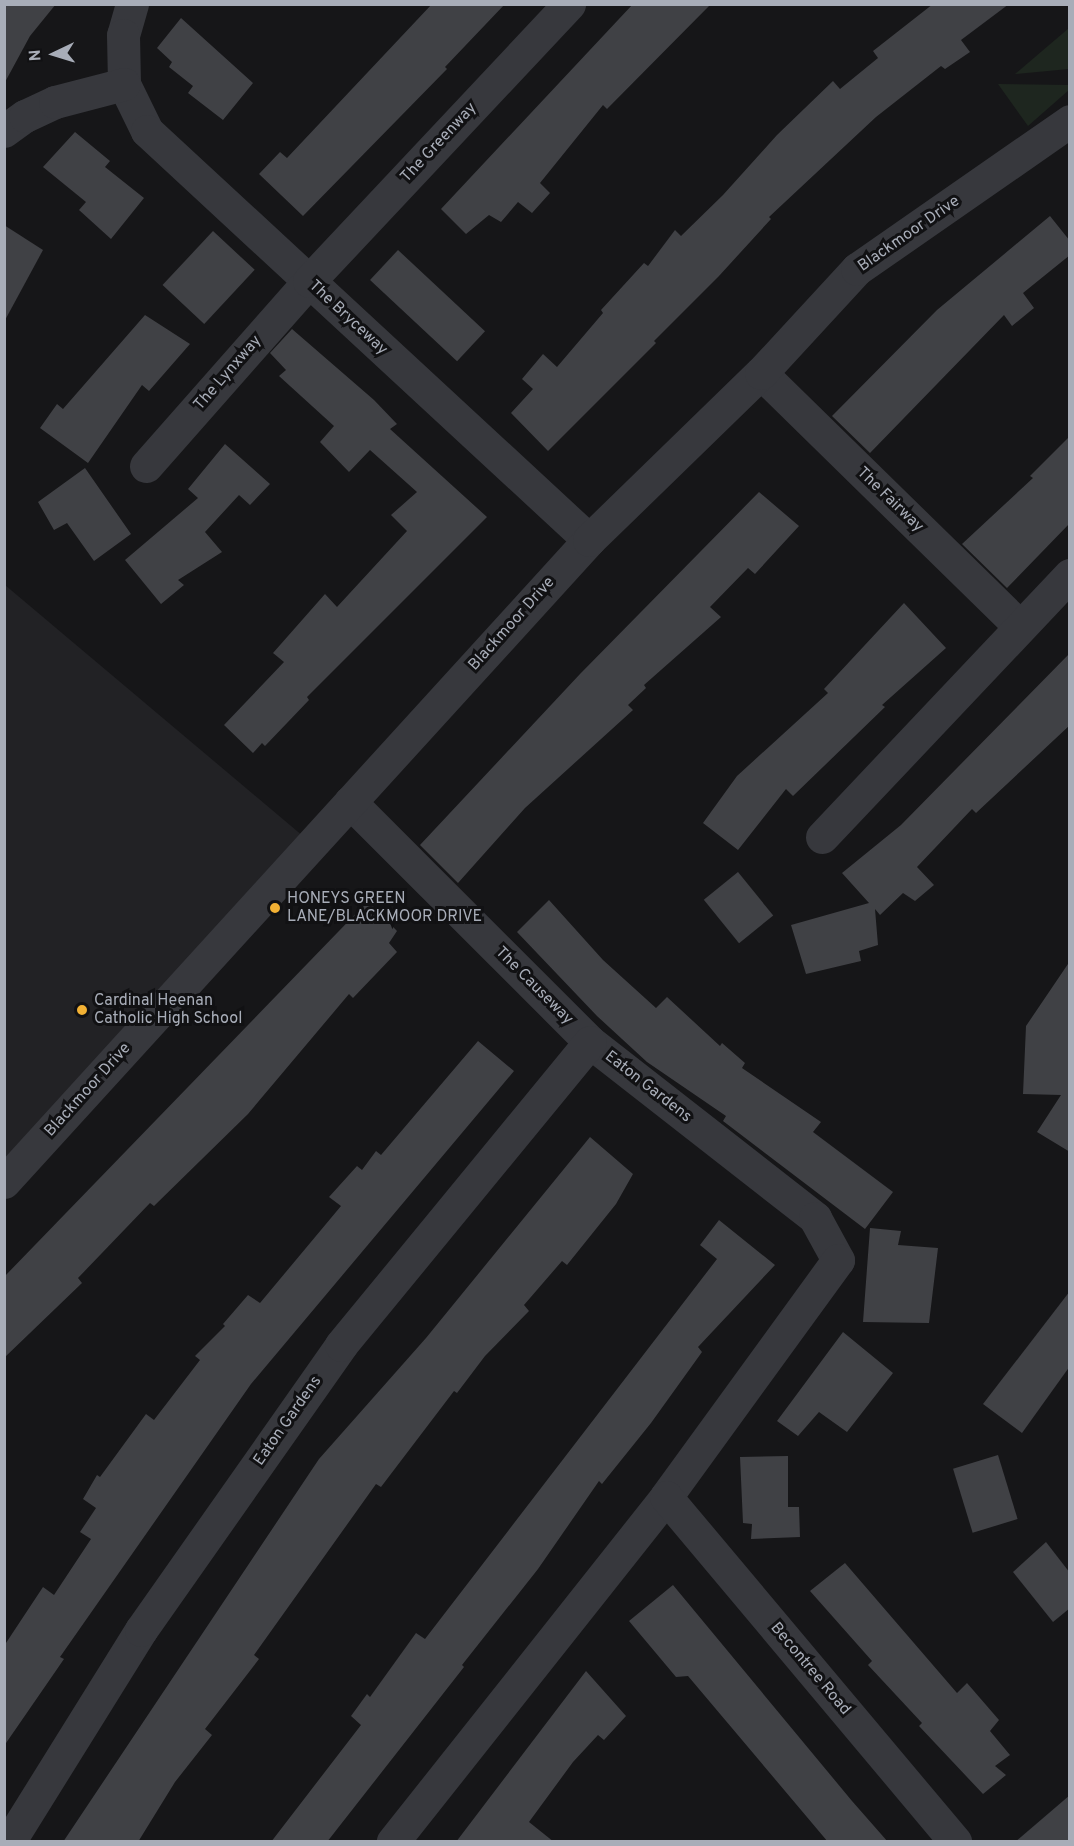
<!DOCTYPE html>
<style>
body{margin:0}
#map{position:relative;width:1074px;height:1846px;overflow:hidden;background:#161618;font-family:Overpass,sans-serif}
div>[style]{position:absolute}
.built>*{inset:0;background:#222225}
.green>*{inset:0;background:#1e261f}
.building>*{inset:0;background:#404145;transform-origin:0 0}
.minor>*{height:33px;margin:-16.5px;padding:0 16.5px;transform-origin:16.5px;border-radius:16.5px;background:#37383d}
.dots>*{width:16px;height:16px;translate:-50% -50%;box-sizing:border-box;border:3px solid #111113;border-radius:50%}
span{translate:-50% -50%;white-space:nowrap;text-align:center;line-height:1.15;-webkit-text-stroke:6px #111113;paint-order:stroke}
.street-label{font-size:16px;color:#a8adb8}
.poi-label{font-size:16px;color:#a8adb8}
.left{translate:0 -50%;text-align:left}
.frame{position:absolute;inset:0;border:6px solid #a8adb8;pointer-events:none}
.north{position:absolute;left:24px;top:24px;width:60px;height:60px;-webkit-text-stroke:4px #111113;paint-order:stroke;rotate:266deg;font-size:16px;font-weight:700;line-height:24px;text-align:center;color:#a8adb8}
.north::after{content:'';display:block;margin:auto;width:21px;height:27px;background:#a8adb8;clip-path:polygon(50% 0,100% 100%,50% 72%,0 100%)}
</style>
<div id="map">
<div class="built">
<i style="clip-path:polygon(5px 585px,310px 842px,5px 1182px)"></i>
</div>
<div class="green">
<i style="clip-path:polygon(1069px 28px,1069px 69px,1015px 74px)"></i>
<i style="clip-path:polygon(998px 84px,1069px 85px,1069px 90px,1028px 126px)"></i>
</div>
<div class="building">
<i style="clip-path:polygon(4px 4px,56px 4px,30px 36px,4px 84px)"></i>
<i style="clip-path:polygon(432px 4px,505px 4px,445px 67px,447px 69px,303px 216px,259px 174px,280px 152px,287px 158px)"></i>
<i style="clip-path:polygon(633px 4px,711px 4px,607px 109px,603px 105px,540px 183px,550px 193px,532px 213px,518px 202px,501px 222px,489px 215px,466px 234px,441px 209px)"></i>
<i style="clip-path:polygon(933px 4px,1009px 4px,961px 40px,970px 52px,945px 69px,941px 66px,876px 117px,769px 217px,771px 219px,719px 276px,654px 341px,656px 343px,548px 451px,511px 413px,533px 389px,522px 379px,543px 354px,557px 367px,603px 313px,601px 310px,644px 263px,648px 266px,675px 230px,681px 236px,723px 195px,777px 135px,833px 81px,840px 89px,878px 58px,873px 51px)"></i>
<i style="clip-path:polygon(181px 18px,253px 83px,223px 120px,188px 93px,193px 86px,169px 67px,172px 62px,157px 48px)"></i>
<i style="clip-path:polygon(75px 132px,110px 161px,105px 167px,144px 198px,111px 239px,79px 210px,86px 202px,43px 167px)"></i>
<i style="clip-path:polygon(1050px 216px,1070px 241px,1070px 255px,1023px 293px,1034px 308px,1012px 326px,1004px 315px,870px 453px,832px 416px,937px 310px)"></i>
<i style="clip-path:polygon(4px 225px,43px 250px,4px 322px)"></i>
<i style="left:213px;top:231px;width:57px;height:74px;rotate:43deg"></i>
<i style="left:398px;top:250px;width:119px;height:41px;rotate:43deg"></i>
<i style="clip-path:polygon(145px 315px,190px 344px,149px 391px,142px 385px,88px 463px,40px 428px,57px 404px,63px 409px)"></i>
<i style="clip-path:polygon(292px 329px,374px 400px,397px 424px,390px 429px,487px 517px,307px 697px,309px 700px,265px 746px,262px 743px,253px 753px,224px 725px,284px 662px,273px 653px,325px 594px,337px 607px,407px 531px,391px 515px,417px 492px,370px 450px,349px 472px,320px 442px,334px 426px,279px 376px,286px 370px,270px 353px)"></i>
<i style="clip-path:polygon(1070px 436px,1070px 523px,1007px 588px,962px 544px,1033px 478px,1030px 476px)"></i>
<i style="clip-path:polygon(225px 444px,270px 484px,250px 505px,239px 495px,205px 532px,222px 552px,178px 580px,184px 585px,161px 604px,125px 560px,198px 498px,188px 489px)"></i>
<i style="clip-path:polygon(85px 468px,131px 534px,94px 561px,67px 523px,54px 530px,38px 502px)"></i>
<i style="clip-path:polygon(759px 492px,799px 526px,755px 574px,748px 568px,710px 607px,721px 617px,644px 685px,646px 688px,628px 705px,633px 710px,525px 808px,458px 883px,420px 845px,580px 674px)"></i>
<i style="clip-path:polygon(904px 603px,946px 648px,882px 705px,885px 707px,793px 796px,786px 789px,738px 850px,703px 823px,737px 776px,828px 693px,824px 689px)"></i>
<i style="clip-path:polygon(1070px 653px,1070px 725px,976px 813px,972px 809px,917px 867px,934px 885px,915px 901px,903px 893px,880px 915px,875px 909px,878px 945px,859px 951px,861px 961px,806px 974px,791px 925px,869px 903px,842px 873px,901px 825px)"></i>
<i style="left:738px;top:872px;width:56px;height:44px;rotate:51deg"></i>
<i style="clip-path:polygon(549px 900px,603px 960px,656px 1008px,667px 997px,720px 1046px,722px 1043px,745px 1063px,742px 1068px,821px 1122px,813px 1132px,893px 1192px,865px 1229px,723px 1121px,726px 1116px,647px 1062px,597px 1016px,517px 932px)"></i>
<i style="clip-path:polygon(368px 901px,397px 931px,389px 943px,397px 952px,353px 998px,349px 994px,248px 1114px,154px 1206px,150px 1203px,78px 1278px,82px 1283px,4px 1358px,4px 1277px)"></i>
<i style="clip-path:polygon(1070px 961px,1070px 1152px,1037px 1132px,1061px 1095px,1023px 1094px,1026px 1026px)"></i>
<i style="clip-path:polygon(478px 1041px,514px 1071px,251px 1384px,60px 1657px,64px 1659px,4px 1746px,4px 1646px,43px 1587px,54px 1595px,91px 1539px,80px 1532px,96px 1508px,83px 1499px,97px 1475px,100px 1477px,146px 1414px,154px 1420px,200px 1360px,195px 1356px,225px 1326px,223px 1324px,248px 1295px,260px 1303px,341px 1206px,329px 1197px,357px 1166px,362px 1170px,376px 1151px,381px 1155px)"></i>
<i style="clip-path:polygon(590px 1137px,633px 1174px,616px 1204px,567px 1265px,562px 1261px,524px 1305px,529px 1311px,485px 1356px,457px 1393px,454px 1391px,381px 1487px,376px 1484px,254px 1655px,259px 1659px,205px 1729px,212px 1735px,175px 1782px,138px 1842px,63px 1842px,319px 1459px,426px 1338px)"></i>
<i style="clip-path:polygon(719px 1220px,775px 1265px,698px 1347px,702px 1352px,651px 1423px,602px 1484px,599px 1481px,538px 1569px,462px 1665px,464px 1667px,327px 1842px,271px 1842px,361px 1725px,351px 1716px,367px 1694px,370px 1697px,416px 1633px,425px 1639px,717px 1259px,700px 1245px)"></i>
<i style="clip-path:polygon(870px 1228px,901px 1231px,898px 1245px,938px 1248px,929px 1323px,863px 1322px)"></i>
<i style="clip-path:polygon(1070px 1291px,1070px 1366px,1022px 1433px,983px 1404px)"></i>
<i style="clip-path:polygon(843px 1332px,893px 1373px,847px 1432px,819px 1412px,798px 1436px,777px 1421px)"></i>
<i style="left:998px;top:1455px;width:67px;height:47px;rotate:73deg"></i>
<i style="clip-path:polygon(788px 1456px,788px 1507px,799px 1507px,800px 1537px,751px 1539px,752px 1524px,743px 1523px,740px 1457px)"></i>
<i style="clip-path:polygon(1046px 1542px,1070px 1573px,1070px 1608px,1053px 1622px,1013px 1572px)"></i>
<i style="clip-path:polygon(845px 1563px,957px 1693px,967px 1683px,999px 1720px,990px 1731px,1010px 1755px,995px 1766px,1006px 1775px,983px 1794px,919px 1726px,922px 1723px,868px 1665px,872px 1661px,810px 1591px)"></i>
<i style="clip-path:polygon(673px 1585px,852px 1801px,888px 1842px,828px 1842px,688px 1676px,676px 1677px,629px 1621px)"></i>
<i style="clip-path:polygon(586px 1671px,626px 1716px,604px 1740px,598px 1735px,573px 1762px,529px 1822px,554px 1842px,456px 1842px)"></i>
<i style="clip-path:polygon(1070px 1795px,1070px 1842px,1015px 1842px)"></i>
</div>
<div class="minor">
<i style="left:132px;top:4px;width:32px;rotate:106deg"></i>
<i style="left:123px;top:35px;width:49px;rotate:88.8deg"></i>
<i style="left:124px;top:84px;width:52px;rotate:63.9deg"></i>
<i style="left:147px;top:131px;width:602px;rotate:42.78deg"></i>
<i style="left:4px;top:131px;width:26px;rotate:-36deg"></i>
<i style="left:25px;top:116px;width:33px;rotate:-25deg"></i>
<i style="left:55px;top:102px;width:71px;rotate:-14.6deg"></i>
<i style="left:761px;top:373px;width:361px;rotate:44.4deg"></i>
<i style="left:146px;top:466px;width:247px;rotate:-48.6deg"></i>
<i style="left:309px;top:281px;width:380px;rotate:-46.8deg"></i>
<i style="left:350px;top:802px;width:339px;rotate:45deg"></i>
<i style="left:590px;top:1042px;width:286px;rotate:38deg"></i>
<i style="left:815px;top:1218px;width:48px;rotate:61.3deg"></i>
<i style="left:838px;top:1260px;width:293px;rotate:126deg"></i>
<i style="left:666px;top:1497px;width:440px;rotate:128.4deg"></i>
<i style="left:822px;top:837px;width:361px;rotate:-46.6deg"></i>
<i style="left:4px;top:1182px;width:869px;rotate:-47.66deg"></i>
<i style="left:589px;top:540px;width:240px;rotate:-44.2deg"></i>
<i style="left:761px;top:373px;width:142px;rotate:-47.3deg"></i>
<i style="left:857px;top:269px;width:259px;rotate:-34.8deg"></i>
<i style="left:666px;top:1497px;width:450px;rotate:50deg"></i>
<i style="left:9px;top:1842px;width:250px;rotate:-58.1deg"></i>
<i style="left:141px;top:1630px;width:348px;rotate:-54.9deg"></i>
<i style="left:341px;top:1345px;width:392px;rotate:-50.6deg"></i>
</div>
<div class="dots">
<i style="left:275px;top:908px;background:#f2b134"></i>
<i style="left:82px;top:1010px;background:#f2b134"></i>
</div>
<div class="street-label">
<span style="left:439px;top:143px;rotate:-47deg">The Greenway</span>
<span style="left:909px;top:234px;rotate:-35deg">Blackmoor Drive</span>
<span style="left:348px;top:318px;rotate:43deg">The Bryceway</span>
<span style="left:228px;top:373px;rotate:-49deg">The Lynxway</span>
<span style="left:890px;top:500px;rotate:44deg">The Fairway</span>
<span style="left:512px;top:624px;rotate:-48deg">Blackmoor Drive</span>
<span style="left:534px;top:986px;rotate:45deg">The Causeway</span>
<span style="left:648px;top:1087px;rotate:38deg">Eaton Gardens</span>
<span style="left:88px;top:1090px;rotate:-48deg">Blackmoor Drive</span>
<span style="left:288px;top:1421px;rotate:-55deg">Eaton Gardens</span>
<span style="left:810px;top:1669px;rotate:50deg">Becontree Road</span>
</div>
<div class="poi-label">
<span class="left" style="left:287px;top:908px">HONEYS GREEN<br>LANE/BLACKMOOR DRIVE</span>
<span class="left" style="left:94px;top:1010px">Cardinal Heenan<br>Catholic High School</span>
</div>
<div class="frame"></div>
<div class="north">N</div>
</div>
